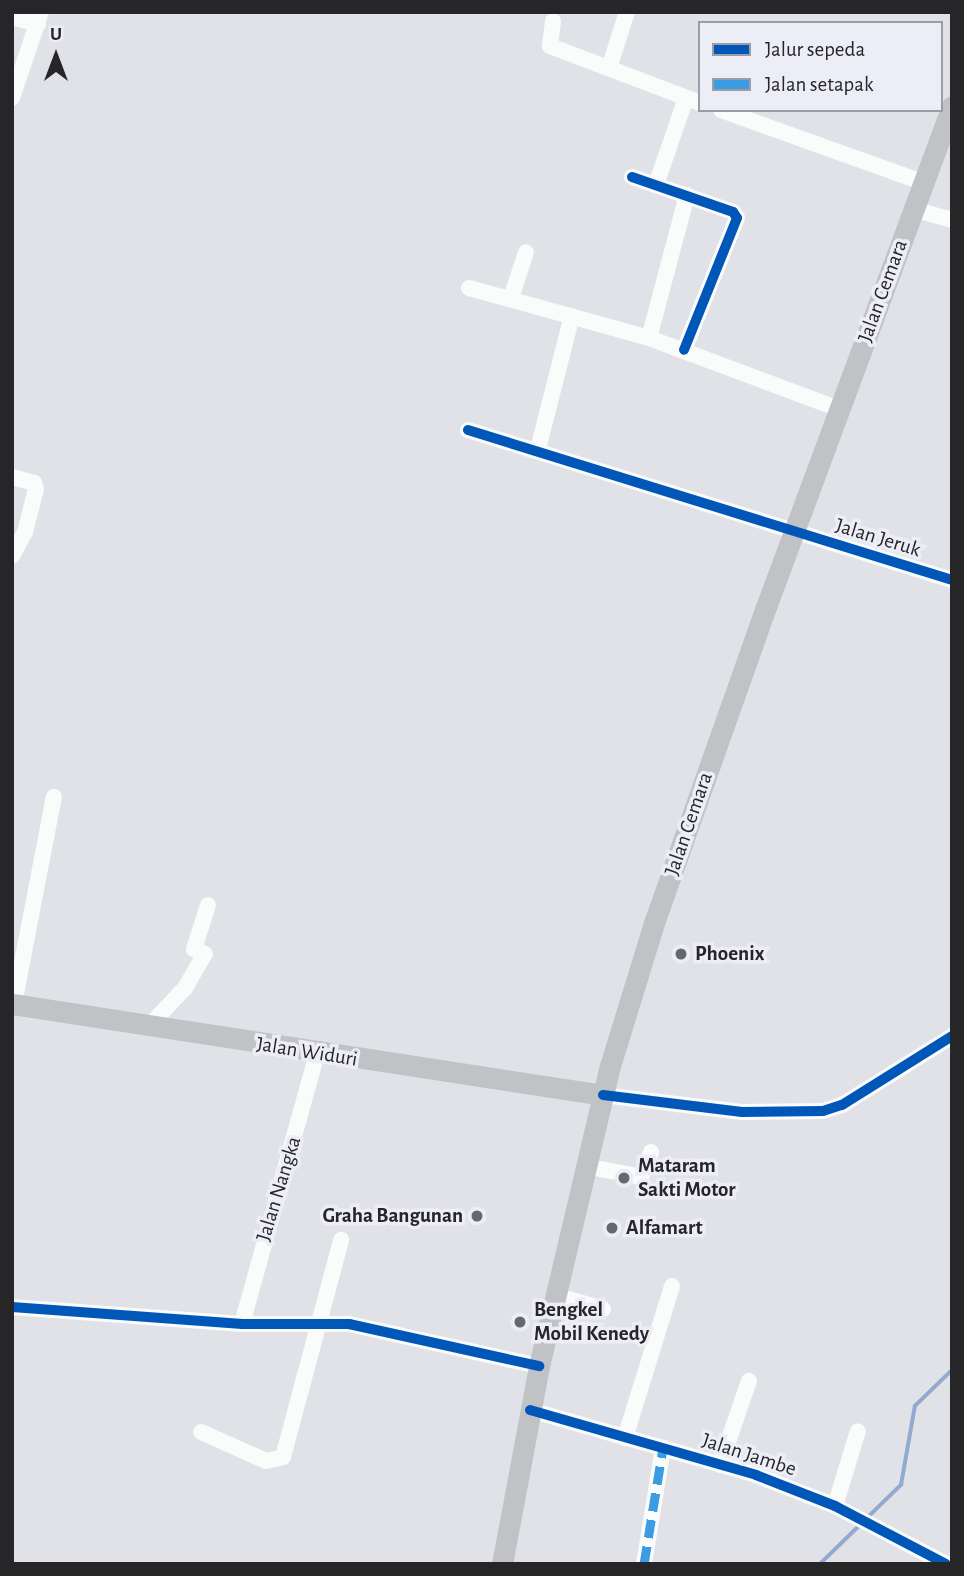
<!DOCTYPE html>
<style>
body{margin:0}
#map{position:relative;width:964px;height:1576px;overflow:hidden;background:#e1e2e7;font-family:"Alegreya Sans",sans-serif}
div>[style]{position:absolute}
.stream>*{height:3.5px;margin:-1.75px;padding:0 1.75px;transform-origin:1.75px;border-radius:1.75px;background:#93aad0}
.minor>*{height:16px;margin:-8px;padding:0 8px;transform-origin:8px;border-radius:8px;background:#fafbfb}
.major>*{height:21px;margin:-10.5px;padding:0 10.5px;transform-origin:10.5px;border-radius:10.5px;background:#c1c2c6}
.quiet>*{height:9px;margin-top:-4.5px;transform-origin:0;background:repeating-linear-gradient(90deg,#3c9ce1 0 18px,transparent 0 27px)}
.cycleway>*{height:10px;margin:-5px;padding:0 5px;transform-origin:5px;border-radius:5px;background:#0057b8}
.dots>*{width:19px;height:19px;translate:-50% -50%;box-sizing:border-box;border:4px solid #ecedf7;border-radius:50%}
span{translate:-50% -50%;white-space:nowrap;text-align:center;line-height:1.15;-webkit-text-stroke:7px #ecedf7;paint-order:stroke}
.street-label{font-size:21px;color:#262629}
.poi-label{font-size:21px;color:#262629;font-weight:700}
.left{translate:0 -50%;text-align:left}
.right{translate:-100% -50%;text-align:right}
.frame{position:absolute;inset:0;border:14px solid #262629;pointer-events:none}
.legend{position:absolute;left:698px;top:21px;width:245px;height:91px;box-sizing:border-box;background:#ecedf7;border:2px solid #9d9da5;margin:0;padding:9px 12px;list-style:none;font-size:21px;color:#262629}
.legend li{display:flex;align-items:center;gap:14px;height:35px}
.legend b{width:35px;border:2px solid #9d9da5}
.north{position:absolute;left:21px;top:21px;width:70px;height:70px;-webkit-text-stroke:5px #ecedf7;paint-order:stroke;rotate:0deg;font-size:19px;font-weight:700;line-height:28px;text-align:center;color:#262629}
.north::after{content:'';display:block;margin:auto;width:24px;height:32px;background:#262629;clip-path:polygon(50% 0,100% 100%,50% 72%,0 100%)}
</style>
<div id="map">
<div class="stream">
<i style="left:866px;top:1519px;width:49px;rotate:-44.2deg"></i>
<i style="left:901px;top:1485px;width:80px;rotate:-80deg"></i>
<i style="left:915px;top:1406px;width:52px;rotate:-44.2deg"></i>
<i style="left:820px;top:1564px;width:57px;rotate:-44.3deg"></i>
</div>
<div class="minor">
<i style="left:12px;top:17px;width:27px;rotate:15deg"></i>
<i style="left:553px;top:21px;width:25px;rotate:97deg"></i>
<i style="left:550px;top:46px;width:160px;rotate:20.8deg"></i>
<i style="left:609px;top:68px;width:59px;rotate:-72.2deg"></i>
<i style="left:12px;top:98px;width:91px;rotate:-71.4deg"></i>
<i style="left:721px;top:110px;width:214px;rotate:19.7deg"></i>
<i style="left:632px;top:177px;width:107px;rotate:19.1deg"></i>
<i style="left:733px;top:212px;width:7px;rotate:56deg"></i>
<i style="left:737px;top:218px;width:142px;rotate:111.9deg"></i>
<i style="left:656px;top:185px;width:92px;rotate:-71deg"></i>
<i style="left:913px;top:209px;width:41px;rotate:15.8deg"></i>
<i style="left:469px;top:288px;width:187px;rotate:15.5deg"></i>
<i style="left:649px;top:338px;width:203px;rotate:20.5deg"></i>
<i style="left:511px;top:298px;width:48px;rotate:-71.9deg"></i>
<i style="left:649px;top:338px;width:148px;rotate:-75.1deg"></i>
<i style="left:468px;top:430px;width:507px;rotate:17.22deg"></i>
<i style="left:538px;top:449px;width:137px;rotate:-75.7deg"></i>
<i style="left:12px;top:477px;width:23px;rotate:15deg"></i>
<i style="left:34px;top:483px;width:6px;rotate:72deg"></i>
<i style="left:36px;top:489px;width:44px;rotate:104.3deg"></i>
<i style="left:25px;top:532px;width:27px;rotate:118deg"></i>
<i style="left:14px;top:1004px;width:211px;rotate:-79.1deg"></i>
<i style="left:148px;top:1027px;width:54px;rotate:-46.5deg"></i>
<i style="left:185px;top:988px;width:39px;rotate:-60deg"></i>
<i style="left:205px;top:954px;width:12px;rotate:-156deg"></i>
<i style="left:194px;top:949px;width:46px;rotate:-72.3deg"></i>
<i style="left:603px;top:1095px;width:140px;rotate:7deg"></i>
<i style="left:742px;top:1112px;width:81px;rotate:-0.7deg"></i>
<i style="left:823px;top:1111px;width:20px;rotate:-18deg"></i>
<i style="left:842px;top:1105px;width:130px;rotate:-32.1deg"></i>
<i style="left:585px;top:1166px;width:57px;rotate:11.1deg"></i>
<i style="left:641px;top:1177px;width:27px;rotate:-68deg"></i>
<i style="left:554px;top:1295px;width:51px;rotate:15.9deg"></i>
<i style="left:12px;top:1307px;width:231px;rotate:4.2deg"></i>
<i style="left:242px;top:1324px;width:107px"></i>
<i style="left:349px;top:1324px;width:195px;rotate:12.5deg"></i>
<i style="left:242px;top:1324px;width:280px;rotate:-74.5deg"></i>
<i style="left:530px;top:1410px;width:235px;rotate:16deg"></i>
<i style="left:756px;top:1475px;width:85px;rotate:21.4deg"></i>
<i style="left:835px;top:1506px;width:125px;rotate:27.6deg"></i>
<i style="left:201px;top:1432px;width:71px;rotate:24deg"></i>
<i style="left:266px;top:1461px;width:17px;rotate:-13deg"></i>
<i style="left:283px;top:1457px;width:225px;rotate:-75deg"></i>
<i style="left:625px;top:1438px;width:159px;rotate:-72.8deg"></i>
<i style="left:720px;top:1465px;width:89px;rotate:-71deg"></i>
<i style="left:835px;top:1506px;width:78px;rotate:-73deg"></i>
<i style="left:644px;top:1564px;width:118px;rotate:-80.7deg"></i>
</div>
<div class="major">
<i style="left:12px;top:1004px;width:598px;rotate:8.75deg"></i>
<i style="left:502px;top:1564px;width:201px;rotate:-79.4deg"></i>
<i style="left:539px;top:1366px;width:308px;rotate:-76.7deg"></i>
<i style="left:610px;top:1066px;width:150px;rotate:-72.9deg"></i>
<i style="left:654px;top:923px;width:335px;rotate:-70.5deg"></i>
<i style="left:766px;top:607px;width:534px;rotate:-69.63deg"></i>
</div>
<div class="quiet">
<i style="left:644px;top:1564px;width:118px;rotate:-80.7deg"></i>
</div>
<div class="cycleway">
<i style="left:632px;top:177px;width:107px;rotate:19.1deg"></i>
<i style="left:733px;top:212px;width:7px;rotate:56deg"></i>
<i style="left:737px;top:218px;width:142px;rotate:111.9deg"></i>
<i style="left:468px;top:430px;width:507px;rotate:17.22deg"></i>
<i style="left:603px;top:1095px;width:140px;rotate:7deg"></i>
<i style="left:742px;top:1112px;width:81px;rotate:-0.7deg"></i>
<i style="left:823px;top:1111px;width:20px;rotate:-18deg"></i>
<i style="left:842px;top:1105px;width:130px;rotate:-32.1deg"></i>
<i style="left:12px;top:1307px;width:231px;rotate:4.2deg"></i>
<i style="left:242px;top:1324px;width:107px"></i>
<i style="left:349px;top:1324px;width:195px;rotate:12.5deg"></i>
<i style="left:530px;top:1410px;width:235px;rotate:16deg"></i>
<i style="left:756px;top:1475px;width:85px;rotate:21.4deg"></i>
<i style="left:835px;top:1506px;width:125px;rotate:27.6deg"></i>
</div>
<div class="dots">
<i style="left:681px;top:954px;background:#67686c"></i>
<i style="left:624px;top:1178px;background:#67686c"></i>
<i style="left:477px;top:1216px;background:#67686c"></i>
<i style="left:612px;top:1228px;background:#67686c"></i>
<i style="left:520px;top:1322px;background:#67686c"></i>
</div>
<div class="street-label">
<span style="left:883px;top:291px;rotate:-70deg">Jalan Cemara</span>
<span style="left:878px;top:538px;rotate:17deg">Jalan Jeruk</span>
<span style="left:689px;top:824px;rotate:-71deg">Jalan Cemara</span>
<span style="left:307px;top:1052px;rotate:9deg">Jalan Widuri</span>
<span style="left:279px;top:1189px;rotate:-73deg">Jalan Nangka</span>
<span style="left:749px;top:1455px;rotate:18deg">Jalan Jambe</span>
</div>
<div class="poi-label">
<span class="left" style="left:695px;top:954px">Phoenix</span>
<span class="left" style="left:638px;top:1178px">Mataram<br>Sakti Motor</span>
<span class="right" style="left:463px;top:1216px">Graha Bangunan</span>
<span class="left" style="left:626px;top:1228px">Alfamart</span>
<span class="left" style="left:534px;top:1322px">Bengkel<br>Mobil Kenedy</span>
</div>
<div class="frame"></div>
<ul class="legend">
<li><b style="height:9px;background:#0057b8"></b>Jalur sepeda</li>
<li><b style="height:9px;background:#3c9ce1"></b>Jalan setapak</li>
</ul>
<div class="north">U</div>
</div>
